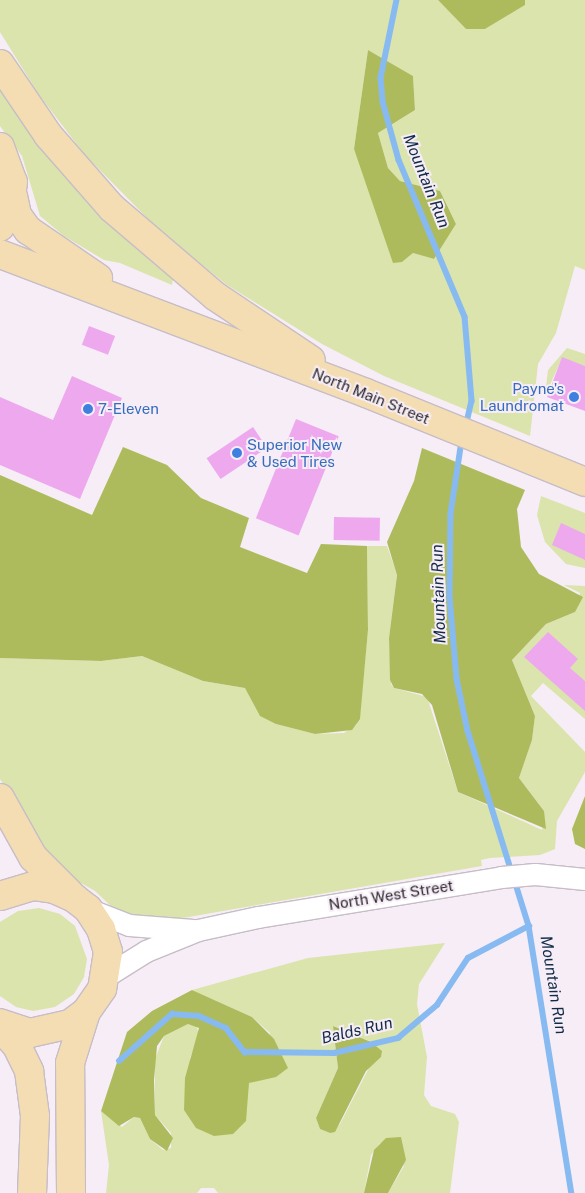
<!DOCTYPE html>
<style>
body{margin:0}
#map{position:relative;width:585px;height:1193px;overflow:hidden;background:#f6edf6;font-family:"Public Sans",sans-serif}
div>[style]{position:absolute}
.green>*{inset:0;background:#dbe4ac}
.forest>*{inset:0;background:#aebb5c}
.stream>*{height:5.5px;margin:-2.75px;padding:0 2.75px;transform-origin:2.75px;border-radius:2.75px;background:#88baf2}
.building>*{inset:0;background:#eea9ee;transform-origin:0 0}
.roads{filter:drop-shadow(1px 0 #c6bdc6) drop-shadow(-1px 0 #c6bdc6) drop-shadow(0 1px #c6bdc6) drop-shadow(0 -1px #c6bdc6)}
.minor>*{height:21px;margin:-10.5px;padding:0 10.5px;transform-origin:10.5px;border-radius:10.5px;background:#fff}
.major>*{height:28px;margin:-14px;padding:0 14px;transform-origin:14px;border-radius:14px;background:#f5ddb3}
.dots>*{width:14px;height:14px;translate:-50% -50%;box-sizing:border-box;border:2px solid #f6edf6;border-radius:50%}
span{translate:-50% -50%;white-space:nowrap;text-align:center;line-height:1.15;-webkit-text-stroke:4px #f6edf6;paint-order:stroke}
.shop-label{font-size:15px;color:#366cbe}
.right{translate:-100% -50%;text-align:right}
.left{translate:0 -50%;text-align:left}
.street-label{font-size:15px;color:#2d2a2d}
.water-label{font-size:16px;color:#122c48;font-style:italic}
</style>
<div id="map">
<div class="green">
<i style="clip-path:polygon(evenodd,0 0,438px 0,466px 29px,485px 29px,525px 5px,525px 0,585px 0,585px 270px,575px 266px,556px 333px,538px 364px,530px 436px,384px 376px,322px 344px,227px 285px,190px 255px,154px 225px,85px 155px,39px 95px,0 32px,0 0,368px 50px,413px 76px,415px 110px,378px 133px,388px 168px,400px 181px,440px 191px,456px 224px,434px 259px,413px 253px,402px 262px,354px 149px,368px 50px)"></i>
<i style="clip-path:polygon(0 84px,144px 250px,173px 279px,172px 285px,120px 263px,104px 260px,64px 236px,40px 216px,22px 156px,0 126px)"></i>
<i style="clip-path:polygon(567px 348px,585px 354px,585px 366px,562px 358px,545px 396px,548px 370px)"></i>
<i style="clip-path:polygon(541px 496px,585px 513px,585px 568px,566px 564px,545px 542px,537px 515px)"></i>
<i style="clip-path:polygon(367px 546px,387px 546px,397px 574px,389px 638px,391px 684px,394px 688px,427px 697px,458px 792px,542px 830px,544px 811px,519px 778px,532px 740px,535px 716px,512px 660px,546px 624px,575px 612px,580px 593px,564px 585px,585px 586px,585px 719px,543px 683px,531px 696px,585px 752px,585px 772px,557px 821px,555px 849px,540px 855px,490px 858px,481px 860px,482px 866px,177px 919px,140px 919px,113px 908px,95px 891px,72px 878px,45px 852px,0 779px,0 658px,101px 661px,142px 656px,203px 681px,245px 688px,276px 724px,315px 734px,344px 733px,356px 725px,360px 713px,368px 630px)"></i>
<i style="clip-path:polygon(39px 908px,60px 914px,75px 926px,87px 959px,84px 977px,74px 994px,55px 1007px,33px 1011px,16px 1007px,0 996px,0 922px,18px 911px)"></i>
<i style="clip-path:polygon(evenodd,445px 943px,419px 984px,417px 1004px,427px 1057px,424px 1095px,431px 1106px,455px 1114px,459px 1122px,450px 1193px,388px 1193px,404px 1166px,380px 1143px,371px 1155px,364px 1193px,218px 1193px,214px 1188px,201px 1188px,197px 1193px,106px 1193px,109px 1165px,101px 1111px,122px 1127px,134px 1117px,140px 1118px,150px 1139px,163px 1150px,171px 1148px,171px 1133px,155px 1115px,155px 1059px,164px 1036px,188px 1024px,196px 1025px,199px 1034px,190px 1058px,246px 1121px,246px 1089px,249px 1083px,265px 1078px,270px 1033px,252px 1017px,192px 990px,308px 958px,445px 943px,333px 1026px,372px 1042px,370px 1066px,340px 1124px,330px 1133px,320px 1129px,316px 1118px,338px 1068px,333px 1026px)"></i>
</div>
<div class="forest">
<i style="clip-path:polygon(438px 0,525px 0,525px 5px,485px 29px,466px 29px)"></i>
<i style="clip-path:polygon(368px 50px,413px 76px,415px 110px,378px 133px,388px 168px,400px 181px,440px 191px,456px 224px,434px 259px,413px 253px,402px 262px,393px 263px,354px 149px)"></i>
<i style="clip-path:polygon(123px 447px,167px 465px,201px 498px,249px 518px,240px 547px,307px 573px,321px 544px,367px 546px,368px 630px,360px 719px,352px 730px,315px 734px,276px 724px,260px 716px,245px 688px,203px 681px,142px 656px,101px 661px,0 658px,0 475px,92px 515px)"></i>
<i style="clip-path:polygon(422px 448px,525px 490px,517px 509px,521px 547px,539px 574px,583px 597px,575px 612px,546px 624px,512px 660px,535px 716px,532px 740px,519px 778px,544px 811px,546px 829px,458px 792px,432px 705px,422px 694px,394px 688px,390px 680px,389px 638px,397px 575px,387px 542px,414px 481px)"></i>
<i style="clip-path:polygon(585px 796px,585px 849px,575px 844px,572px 829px)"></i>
<i style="clip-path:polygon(192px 990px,252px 1017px,274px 1039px,288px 1068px,276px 1077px,249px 1083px,246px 1121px,233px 1134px,214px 1136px,196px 1128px,184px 1110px,185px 1078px,199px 1028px,188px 1024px,164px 1036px,157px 1046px,154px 1080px,155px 1115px,173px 1138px,167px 1151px,150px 1139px,140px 1118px,134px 1117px,119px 1126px,101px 1111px,127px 1032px,152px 1011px)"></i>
<i style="clip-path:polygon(333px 1026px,371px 1042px,382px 1051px,381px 1057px,366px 1071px,335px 1132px,330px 1133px,320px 1129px,316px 1118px,338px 1068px)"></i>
<i style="clip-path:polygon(401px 1137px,406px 1160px,388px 1193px,364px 1193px,374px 1150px,386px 1138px)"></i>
</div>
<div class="stream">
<i style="left:397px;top:0;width:80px;rotate:101.6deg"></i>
<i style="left:381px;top:78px;width:24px;rotate:85deg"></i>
<i style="left:383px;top:102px;width:60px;rotate:74.6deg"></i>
<i style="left:399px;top:160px;width:170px;rotate:67.2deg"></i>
<i style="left:465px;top:317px;width:84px;rotate:85.2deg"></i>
<i style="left:472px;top:401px;width:27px;rotate:103deg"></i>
<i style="left:462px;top:441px;width:74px;rotate:98.6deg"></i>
<i style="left:451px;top:514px;width:83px;rotate:90.7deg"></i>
<i style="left:450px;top:597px;width:82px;rotate:85.1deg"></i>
<i style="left:457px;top:679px;width:53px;rotate:78.1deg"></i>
<i style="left:468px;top:731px;width:148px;rotate:72.7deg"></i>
<i style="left:515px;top:881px;width:47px;rotate:72.7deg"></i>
<i style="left:529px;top:926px;width:270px;rotate:80.9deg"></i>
<i style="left:119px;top:1061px;width:71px;rotate:-41.6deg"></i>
<i style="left:172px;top:1014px;width:27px;rotate:4deg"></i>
<i style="left:199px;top:1016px;width:30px;rotate:24deg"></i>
<i style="left:226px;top:1028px;width:31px;rotate:52deg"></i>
<i style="left:245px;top:1052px;width:89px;rotate:0.6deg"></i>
<i style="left:334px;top:1053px;width:66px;rotate:-13.2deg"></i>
<i style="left:398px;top:1038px;width:51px;rotate:-40.2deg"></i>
<i style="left:437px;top:1005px;width:56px;rotate:-56.6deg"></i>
<i style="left:468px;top:958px;width:69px;rotate:-27.7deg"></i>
</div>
<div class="building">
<i style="left:89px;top:326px;width:28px;height:20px;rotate:21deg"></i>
<i style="clip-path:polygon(562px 357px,585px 366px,585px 411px,547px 397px)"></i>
<i style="clip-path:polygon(72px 376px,122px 398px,80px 499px,0 465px,0 397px,53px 420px)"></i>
<i style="left:296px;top:419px;width:46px;height:107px;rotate:22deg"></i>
<i style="left:253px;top:427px;width:25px;height:56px;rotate:56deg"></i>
<i style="left:334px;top:517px;width:46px;height:23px;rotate:1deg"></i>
<i style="clip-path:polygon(561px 523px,585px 534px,585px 560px,552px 545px)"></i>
<i style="clip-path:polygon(548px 632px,578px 659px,570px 668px,585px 681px,585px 711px,524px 657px)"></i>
</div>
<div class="roads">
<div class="minor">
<i style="left:88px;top:909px;width:44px;rotate:21.3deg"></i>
<i style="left:129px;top:925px;width:64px;rotate:4.5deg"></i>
<i style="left:106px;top:976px;width:47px;rotate:-32deg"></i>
<i style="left:146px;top:951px;width:56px;rotate:-22deg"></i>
<i style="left:198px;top:930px;width:61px;rotate:-12.2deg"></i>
<i style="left:258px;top:917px;width:246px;rotate:-9.3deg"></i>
<i style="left:501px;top:877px;width:34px;rotate:-5deg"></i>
<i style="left:535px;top:874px;width:50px;rotate:5.7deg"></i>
</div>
<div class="major">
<i style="left:0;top:64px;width:86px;rotate:55.9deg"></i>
<i style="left:48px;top:135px;width:97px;rotate:48.8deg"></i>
<i style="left:112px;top:208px;width:135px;rotate:40.5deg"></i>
<i style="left:215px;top:296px;width:115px;rotate:33.7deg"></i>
<i style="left:0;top:147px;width:37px;rotate:70deg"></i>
<i style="left:13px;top:182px;width:28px;rotate:98deg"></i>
<i style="left:9px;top:210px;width:19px;rotate:118deg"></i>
<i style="left:13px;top:196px;width:19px;rotate:78deg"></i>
<i style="left:17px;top:215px;width:19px;rotate:54deg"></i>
<i style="left:28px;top:230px;width:85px;rotate:34.4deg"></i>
<i style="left:0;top:254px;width:392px;rotate:20.8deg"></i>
<i style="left:366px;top:393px;width:236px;rotate:22.1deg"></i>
<i style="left:0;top:798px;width:68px;rotate:60.8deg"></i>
<i style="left:33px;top:857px;width:52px;rotate:45deg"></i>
<i style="left:0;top:896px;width:34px;rotate:-17deg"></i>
<i style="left:33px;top:886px;width:21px;rotate:8deg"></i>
<i style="left:54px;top:889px;width:22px;rotate:24deg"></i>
<i style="left:74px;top:898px;width:18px;rotate:38deg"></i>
<i style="left:88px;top:909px;width:24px;rotate:57deg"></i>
<i style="left:101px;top:929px;width:24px;rotate:73deg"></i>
<i style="left:108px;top:952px;width:37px;rotate:99deg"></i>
<i style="left:102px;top:989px;width:28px;rotate:125deg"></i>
<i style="left:86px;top:1012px;width:20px;rotate:143deg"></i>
<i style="left:70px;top:1024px;width:41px;rotate:167.3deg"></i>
<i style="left:30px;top:1033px;width:32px;rotate:-162deg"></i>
<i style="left:0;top:1027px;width:25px;rotate:48deg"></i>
<i style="left:17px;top:1046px;width:28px;rotate:64deg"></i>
<i style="left:29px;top:1071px;width:45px;rotate:82.4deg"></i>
<i style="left:35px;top:1116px;width:77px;rotate:92.2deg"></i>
<i style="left:71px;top:1193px;width:130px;rotate:-90.4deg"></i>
<i style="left:70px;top:1063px;width:53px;rotate:-72.6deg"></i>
</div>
</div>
<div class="dots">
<i style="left:574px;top:397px;background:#3f7fe0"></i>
<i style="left:88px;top:409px;background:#3f7fe0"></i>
<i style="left:237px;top:453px;background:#3f7fe0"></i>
</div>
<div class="shop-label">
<span class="right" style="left:564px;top:397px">Payne's<br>Laundromat</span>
<span class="left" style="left:98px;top:409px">7-Eleven</span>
<span class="left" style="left:247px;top:453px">Superior New<br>&amp; Used Tires</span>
</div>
<div class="street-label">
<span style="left:371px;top:396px;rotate:22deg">North Main Street</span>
<span style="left:391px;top:895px;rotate:-9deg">North West Street</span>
</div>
<div class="water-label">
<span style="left:426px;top:181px;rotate:68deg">Mountain Run</span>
<span style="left:439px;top:594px;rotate:-92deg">Mountain Run</span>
<span style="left:553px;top:985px;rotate:81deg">Mountain Run</span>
<span style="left:357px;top:1031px;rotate:-13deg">Balds Run</span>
</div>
</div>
